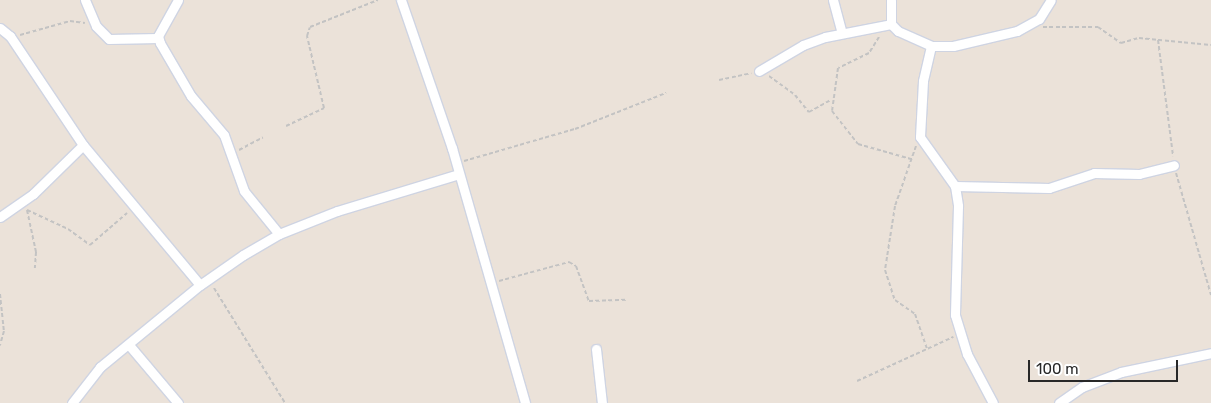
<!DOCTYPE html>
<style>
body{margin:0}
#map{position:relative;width:1211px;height:403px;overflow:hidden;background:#ebe2d9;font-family:Rubik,sans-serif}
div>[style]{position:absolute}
.path>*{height:2px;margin-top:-1px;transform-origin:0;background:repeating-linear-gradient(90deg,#c3c3c3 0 4px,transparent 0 6.5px)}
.roads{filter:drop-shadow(1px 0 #cfd4e2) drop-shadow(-1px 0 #cfd4e2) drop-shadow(0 1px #cfd4e2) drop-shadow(0 -1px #cfd4e2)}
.street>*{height:9px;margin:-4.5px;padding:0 4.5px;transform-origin:4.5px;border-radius:4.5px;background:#fff}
span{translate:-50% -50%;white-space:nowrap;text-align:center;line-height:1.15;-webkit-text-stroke:5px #fff;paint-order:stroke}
.scale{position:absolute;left:1028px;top:360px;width:150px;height:22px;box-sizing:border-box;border:2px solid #282828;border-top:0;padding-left:6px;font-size:15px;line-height:18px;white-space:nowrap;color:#282828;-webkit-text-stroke:4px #fff;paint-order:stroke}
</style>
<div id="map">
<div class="path">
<i style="left:1043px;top:27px;width:55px"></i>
<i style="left:1098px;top:27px;width:28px;rotate:35deg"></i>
<i style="left:1121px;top:43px;width:19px;rotate:-16deg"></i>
<i style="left:1139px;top:38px;width:72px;rotate:5.6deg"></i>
<i style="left:20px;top:35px;width:52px;rotate:-15.6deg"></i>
<i style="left:70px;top:21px;width:15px;rotate:8deg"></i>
<i style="left:879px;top:37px;width:19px;rotate:122deg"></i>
<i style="left:869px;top:53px;width:34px;rotate:154deg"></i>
<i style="left:838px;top:68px;width:43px;rotate:97.9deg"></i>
<i style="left:832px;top:111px;width:42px;rotate:51.8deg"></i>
<i style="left:858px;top:144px;width:55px;rotate:15.8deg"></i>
<i style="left:1158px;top:40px;width:117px;rotate:82.6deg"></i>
<i style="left:769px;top:76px;width:32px;rotate:36deg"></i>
<i style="left:795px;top:95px;width:22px;rotate:51deg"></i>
<i style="left:809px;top:112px;width:25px;rotate:-29deg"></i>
<i style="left:719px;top:80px;width:33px;rotate:-12deg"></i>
<i style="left:286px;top:126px;width:42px;rotate:-25.3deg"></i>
<i style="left:324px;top:108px;width:74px;rotate:-103.3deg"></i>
<i style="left:307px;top:36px;width:9px;rotate:-72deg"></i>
<i style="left:310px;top:27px;width:73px;rotate:-21.7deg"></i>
<i style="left:916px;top:146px;width:64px;rotate:109.3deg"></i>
<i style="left:895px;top:206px;width:65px;rotate:98.9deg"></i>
<i style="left:885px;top:270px;width:32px;rotate:72deg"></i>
<i style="left:895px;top:300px;width:24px;rotate:35deg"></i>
<i style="left:915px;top:314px;width:36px;rotate:71deg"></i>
<i style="left:239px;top:150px;width:27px;rotate:-28deg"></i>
<i style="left:464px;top:161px;width:116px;rotate:-16.1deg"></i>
<i style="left:575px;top:129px;width:98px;rotate:-21.6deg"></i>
<i style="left:1176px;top:173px;width:127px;rotate:74deg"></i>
<i style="left:27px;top:210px;width:45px;rotate:24.9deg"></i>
<i style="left:68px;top:229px;width:27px;rotate:36deg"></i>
<i style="left:90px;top:245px;width:49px;rotate:-40.9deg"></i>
<i style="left:27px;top:210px;width:43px;rotate:77.9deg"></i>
<i style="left:36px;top:252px;width:16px;rotate:94deg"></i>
<i style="left:499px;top:281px;width:73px;rotate:-15.2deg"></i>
<i style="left:569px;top:262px;width:8px;rotate:30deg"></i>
<i style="left:576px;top:266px;width:37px;rotate:70deg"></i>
<i style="left:589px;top:301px;width:37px;rotate:-2deg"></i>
<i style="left:214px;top:288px;width:135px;rotate:58.3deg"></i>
<i style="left:0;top:294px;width:37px;rotate:84deg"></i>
<i style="left:4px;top:331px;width:15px;rotate:106deg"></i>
<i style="left:857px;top:381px;width:106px;rotate:-24.6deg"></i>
</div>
<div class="roads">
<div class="street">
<i style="left:85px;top:0;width:28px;rotate:67deg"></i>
<i style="left:96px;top:26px;width:18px;rotate:45deg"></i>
<i style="left:109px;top:39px;width:49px;rotate:-1.2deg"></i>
<i style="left:178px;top:0;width:41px;rotate:119.1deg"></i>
<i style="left:158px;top:36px;width:7px;rotate:74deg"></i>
<i style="left:160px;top:43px;width:61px;rotate:59.7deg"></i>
<i style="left:191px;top:96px;width:51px;rotate:49.8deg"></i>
<i style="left:224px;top:135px;width:59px;rotate:70.3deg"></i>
<i style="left:244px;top:191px;width:55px;rotate:50.9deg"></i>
<i style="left:401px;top:0;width:157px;rotate:71deg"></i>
<i style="left:452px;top:148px;width:265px;rotate:74deg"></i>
<i style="left:833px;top:0;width:34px;rotate:75deg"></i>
<i style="left:891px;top:0;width:24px;rotate:90deg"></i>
<i style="left:891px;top:24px;width:10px;rotate:45deg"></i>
<i style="left:898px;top:31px;width:36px;rotate:24deg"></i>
<i style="left:931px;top:46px;width:22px"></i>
<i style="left:953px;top:46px;width:66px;rotate:-13.2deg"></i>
<i style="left:1017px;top:31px;width:25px;rotate:-29deg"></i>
<i style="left:1039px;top:19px;width:22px;rotate:-58deg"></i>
<i style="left:0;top:28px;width:13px;rotate:39deg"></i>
<i style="left:10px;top:36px;width:131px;rotate:56.2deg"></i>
<i style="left:83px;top:145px;width:182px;rotate:50.1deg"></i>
<i style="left:931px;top:46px;width:36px;rotate:103deg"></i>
<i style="left:923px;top:81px;width:56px;rotate:93.1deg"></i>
<i style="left:920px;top:137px;width:60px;rotate:54.5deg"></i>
<i style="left:955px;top:186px;width:20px;rotate:81deg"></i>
<i style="left:958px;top:206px;width:109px;rotate:91.6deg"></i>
<i style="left:955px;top:315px;width:41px;rotate:72.9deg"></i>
<i style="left:967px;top:354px;width:55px;rotate:62deg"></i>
<i style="left:759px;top:71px;width:51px;rotate:-30.6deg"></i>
<i style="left:803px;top:45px;width:23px;rotate:-20deg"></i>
<i style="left:825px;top:37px;width:67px;rotate:-11.1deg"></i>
<i style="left:955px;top:186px;width:94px;rotate:1.2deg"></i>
<i style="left:1049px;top:188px;width:47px;rotate:-18.4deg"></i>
<i style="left:1094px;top:173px;width:45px;rotate:1.3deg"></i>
<i style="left:1139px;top:174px;width:36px;rotate:-14deg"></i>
<i style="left:0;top:217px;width:40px;rotate:-34.9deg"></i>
<i style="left:33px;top:194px;width:70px;rotate:-44.4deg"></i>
<i style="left:129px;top:345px;width:76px;rotate:49.8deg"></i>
<i style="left:596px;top:349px;width:54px;rotate:83.7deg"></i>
<i style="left:72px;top:403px;width:46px;rotate:-52.1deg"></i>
<i style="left:100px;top:367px;width:129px;rotate:-39.4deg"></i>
<i style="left:200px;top:285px;width:52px;rotate:-34.9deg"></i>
<i style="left:243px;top:255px;width:42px;rotate:-30.3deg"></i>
<i style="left:279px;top:234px;width:62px;rotate:-21.6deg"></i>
<i style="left:337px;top:211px;width:127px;rotate:-16.9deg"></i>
<i style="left:1059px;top:403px;width:28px;rotate:-35deg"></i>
<i style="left:1082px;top:387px;width:42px;rotate:-21deg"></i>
<i style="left:1121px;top:372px;width:92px;rotate:-11.9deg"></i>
</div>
</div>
<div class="scale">100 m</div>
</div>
